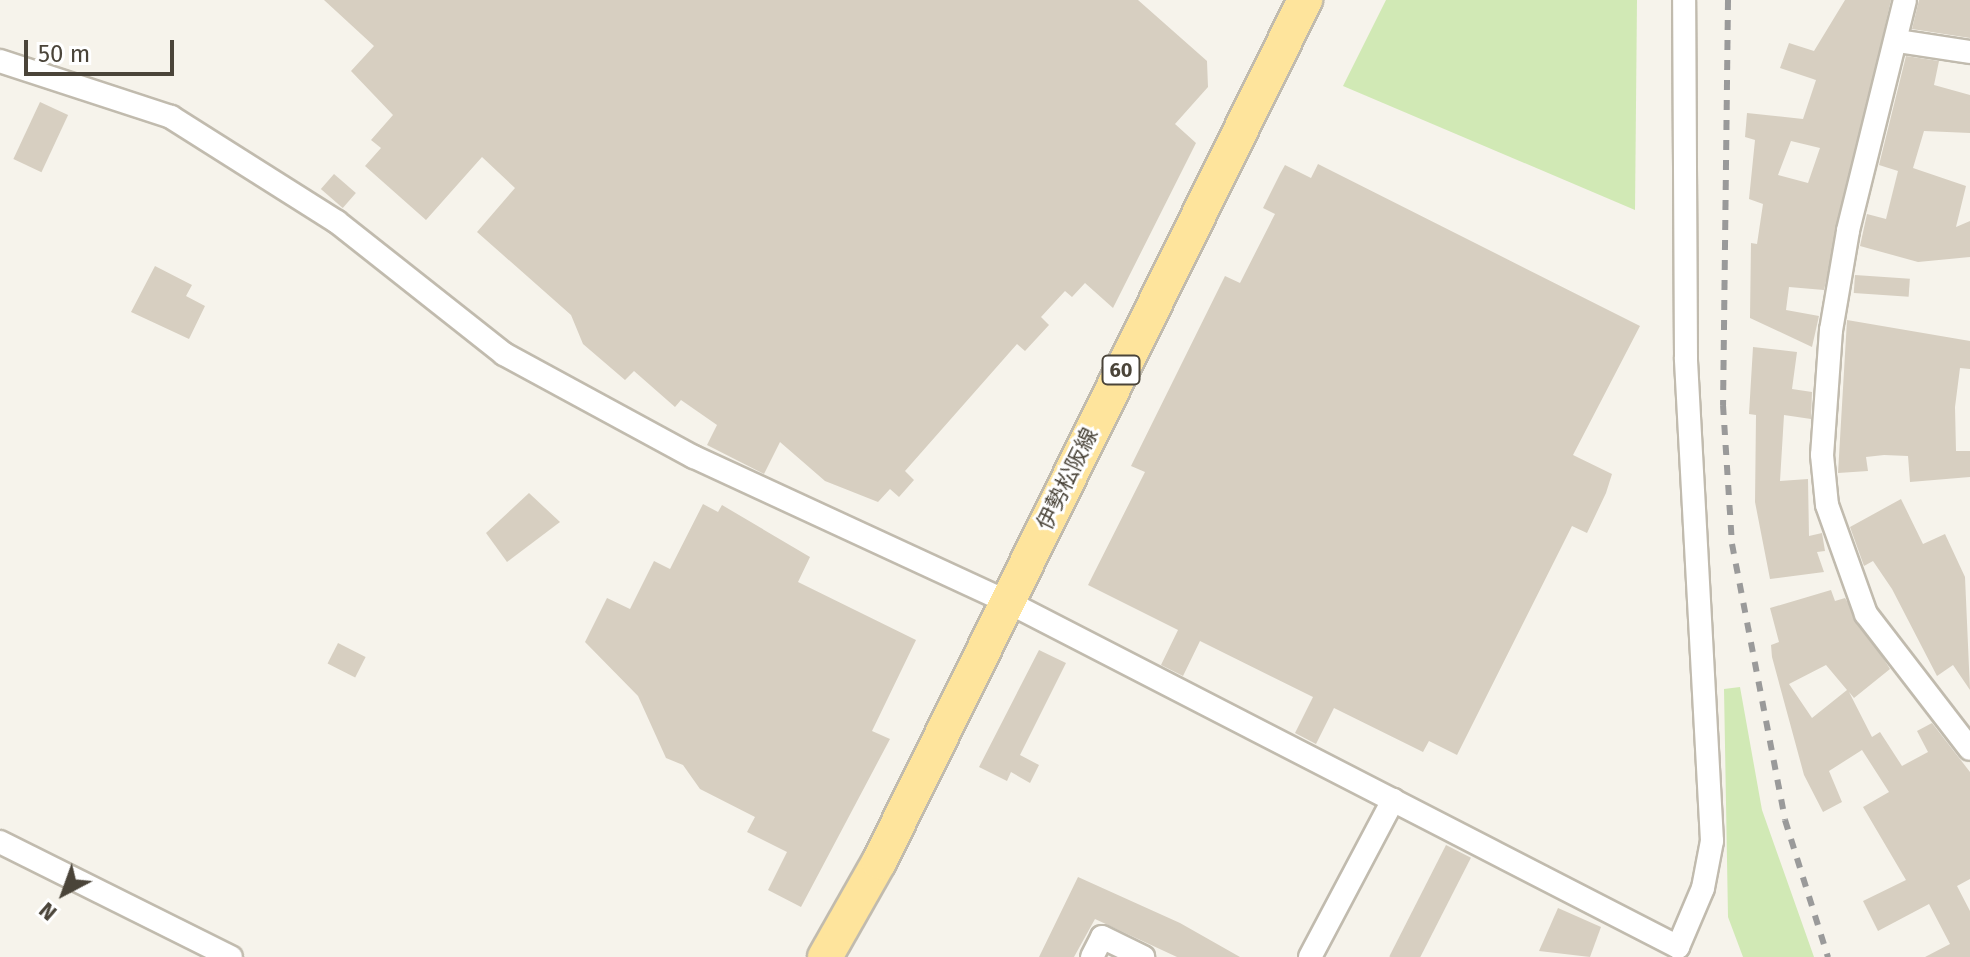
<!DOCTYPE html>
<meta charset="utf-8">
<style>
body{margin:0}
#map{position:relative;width:1970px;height:957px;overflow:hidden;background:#f6f3eb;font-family:"Fira Sans","Noto Sans JP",sans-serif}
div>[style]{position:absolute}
.green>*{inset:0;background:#d1e9b5}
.building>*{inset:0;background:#d7cfc1;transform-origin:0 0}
.roads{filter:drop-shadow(2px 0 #c1bbae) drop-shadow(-2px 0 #c1bbae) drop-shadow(0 2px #c1bbae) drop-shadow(0 -2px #c1bbae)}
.minor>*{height:22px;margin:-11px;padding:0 11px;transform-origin:11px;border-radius:11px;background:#fff}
.primary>*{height:34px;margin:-17px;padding:0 17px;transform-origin:17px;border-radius:17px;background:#fee49c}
.rail>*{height:6px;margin-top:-3px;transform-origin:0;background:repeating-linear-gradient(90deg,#9a9a9a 0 10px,transparent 0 20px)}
span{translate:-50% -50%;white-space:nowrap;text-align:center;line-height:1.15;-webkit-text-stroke:6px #fff;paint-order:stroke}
.shield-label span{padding:2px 6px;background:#fff;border:2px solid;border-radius:6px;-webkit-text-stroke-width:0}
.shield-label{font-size:20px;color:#4a4439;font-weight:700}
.street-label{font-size:22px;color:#4a4439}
.north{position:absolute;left:24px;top:853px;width:80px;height:80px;-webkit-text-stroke:6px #fff;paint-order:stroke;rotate:221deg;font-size:22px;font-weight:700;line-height:32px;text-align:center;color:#4a4439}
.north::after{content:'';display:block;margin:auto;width:28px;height:36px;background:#4a4439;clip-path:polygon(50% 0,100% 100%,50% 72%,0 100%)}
.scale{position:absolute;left:24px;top:40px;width:150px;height:36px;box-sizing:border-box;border:4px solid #4a4439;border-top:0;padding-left:10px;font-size:24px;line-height:28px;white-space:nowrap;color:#4a4439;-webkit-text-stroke:6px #fff;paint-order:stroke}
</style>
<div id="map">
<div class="green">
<i style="clip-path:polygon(1386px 0,1637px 0,1635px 210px,1343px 86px)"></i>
<i style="clip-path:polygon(1740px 687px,1762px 810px,1814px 957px,1743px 957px,1728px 917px,1724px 689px)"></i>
</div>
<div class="building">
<i style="clip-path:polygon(324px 0,1138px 0,1207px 61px,1208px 87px,1175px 124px,1196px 143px,1113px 308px,1085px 283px,1072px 297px,1065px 291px,1041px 317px,1049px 325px,1025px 351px,1017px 344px,905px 471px,914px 480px,899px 497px,890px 489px,878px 502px,825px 481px,780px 442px,764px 474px,707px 445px,717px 425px,681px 400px,675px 407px,634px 371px,625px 380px,583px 344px,571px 315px,477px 232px,515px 188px,482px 157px,426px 220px,365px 166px,381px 148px,371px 140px,393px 115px,351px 71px,374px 46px)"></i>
<i style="clip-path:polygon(evenodd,1845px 0,1891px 0,1824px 290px,1789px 287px,1786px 310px,1819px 316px,1812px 347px,1750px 318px,1751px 243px,1757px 244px,1763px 204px,1749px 199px,1755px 140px,1745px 137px,1747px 113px,1803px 119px,1816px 80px,1780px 68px,1789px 43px,1814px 51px,1845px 0,1791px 141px,1820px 148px,1808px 183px,1778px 175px,1791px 141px)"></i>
<i style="clip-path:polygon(1919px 0,1970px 0,1970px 38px,1912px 29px)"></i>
<i style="clip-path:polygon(1906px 56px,1939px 61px,1934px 85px,1970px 95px,1970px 133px,1924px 131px,1913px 168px,1966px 186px,1956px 227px,1970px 221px,1970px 257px,1918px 262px,1860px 246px,1867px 214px,1886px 219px,1898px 171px,1879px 165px)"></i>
<i style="left:40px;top:102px;width:31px;height:63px;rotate:25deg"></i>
<i style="clip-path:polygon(1318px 164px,1640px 326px,1573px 455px,1612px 474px,1606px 493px,1587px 533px,1572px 526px,1457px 755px,1429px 741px,1423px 752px,1334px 708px,1316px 744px,1295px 733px,1313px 697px,1200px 641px,1183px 676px,1161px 665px,1178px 630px,1088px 585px,1145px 472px,1131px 466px,1225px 276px,1240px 283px,1275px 214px,1263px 208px,1280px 174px,1285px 165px,1311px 178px)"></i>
<i style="left:334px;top:174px;width:29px;height:20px;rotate:41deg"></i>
<i style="clip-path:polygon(155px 266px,192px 285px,186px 296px,205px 306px,189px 339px,131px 312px)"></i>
<i style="left:1855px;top:275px;width:55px;height:18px;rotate:4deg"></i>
<i style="clip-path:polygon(1847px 320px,1970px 341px,1970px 369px,1960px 368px,1955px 407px,1956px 451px,1970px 451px,1970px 477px,1910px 482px,1908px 456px,1884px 455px,1866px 457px,1868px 471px,1838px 473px)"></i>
<i style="clip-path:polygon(1753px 347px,1797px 352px,1792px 389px,1812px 392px,1811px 419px,1784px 415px,1780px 481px,1808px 479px,1809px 536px,1822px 533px,1825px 551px,1817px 552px,1824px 572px,1770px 579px,1755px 502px,1756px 415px,1749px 414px)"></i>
<i style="clip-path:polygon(529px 493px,560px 522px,507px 562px,486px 533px)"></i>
<i style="clip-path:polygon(1901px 499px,1923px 544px,1945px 534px,1965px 577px,1970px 690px,1953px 665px,1937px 676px,1892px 589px,1873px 561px,1864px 566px,1850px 527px)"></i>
<i style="clip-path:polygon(703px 504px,718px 512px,722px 505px,810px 557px,798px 582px,916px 640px,872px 731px,890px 739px,801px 907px,768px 890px,787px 852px,747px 832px,755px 817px,700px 789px,683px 765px,666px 758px,638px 696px,585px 642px,607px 598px,630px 609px,654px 561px,670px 569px)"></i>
<i style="clip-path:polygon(evenodd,1831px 590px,1835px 601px,1845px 598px,1890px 669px,1854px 698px,1849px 692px,1872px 737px,1880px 732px,1902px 766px,1928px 752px,1917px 731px,1932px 723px,1970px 772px,1970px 879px,1957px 886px,1970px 911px,1970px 957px,1925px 957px,1950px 944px,1929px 904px,1878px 931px,1863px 901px,1906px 880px,1863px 807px,1889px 792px,1862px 750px,1829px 771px,1842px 802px,1823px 812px,1804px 775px,1772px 657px,1771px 645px,1779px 642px,1770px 608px,1831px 590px,1826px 665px,1847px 690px,1812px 718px,1789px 684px,1826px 665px)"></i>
<i style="left:338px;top:643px;width:31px;height:23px;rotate:27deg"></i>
<i style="clip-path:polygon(1039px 650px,1066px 663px,1020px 755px,1039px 765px,1030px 783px,1011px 772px,1007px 781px,979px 767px)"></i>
<i style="left:1446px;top:845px;width:28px;height:125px;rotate:27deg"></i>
<i style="clip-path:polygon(1078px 877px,1180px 923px,1240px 957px,1177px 957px,1095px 919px,1074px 957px,1039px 957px)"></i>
<i style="clip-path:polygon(1558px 908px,1601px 927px,1590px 957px,1539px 951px)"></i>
</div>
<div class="roads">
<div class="minor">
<i style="left:1905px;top:0;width:238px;rotate:103.9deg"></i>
<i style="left:1848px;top:231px;width:100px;rotate:99.7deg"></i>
<i style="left:1831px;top:330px;width:125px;rotate:94.1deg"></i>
<i style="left:1822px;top:455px;width:50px;rotate:84.3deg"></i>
<i style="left:1827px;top:505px;width:116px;rotate:70.3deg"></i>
<i style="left:1866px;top:614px;width:170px;rotate:52.4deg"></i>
<i style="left:1898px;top:41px;width:73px;rotate:8.7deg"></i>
<i style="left:0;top:61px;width:180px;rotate:18.1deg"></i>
<i style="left:171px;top:117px;width:196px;rotate:32.3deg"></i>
<i style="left:337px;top:222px;width:213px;rotate:38.3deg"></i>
<i style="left:504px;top:354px;width:216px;rotate:28.5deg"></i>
<i style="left:694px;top:457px;width:344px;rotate:24.8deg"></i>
<i style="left:1006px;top:601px;width:756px;rotate:27.24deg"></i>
<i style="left:1678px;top:947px;width:64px;rotate:-67deg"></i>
<i style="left:1703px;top:888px;width:48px;rotate:-79.2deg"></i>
<i style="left:1712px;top:841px;width:484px;rotate:-93.1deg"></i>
<i style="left:1686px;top:358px;width:358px;rotate:-90.3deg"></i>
<i style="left:0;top:842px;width:258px;rotate:26.5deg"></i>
<i style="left:1092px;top:957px;width:22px;rotate:-63deg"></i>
<i style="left:1102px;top:937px;width:46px;rotate:26deg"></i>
<i style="left:1310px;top:957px;width:178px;rotate:-62.1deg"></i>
</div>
<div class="primary">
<i style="left:825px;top:957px;width:109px;rotate:-60.4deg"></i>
<i style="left:879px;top:862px;width:962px;rotate:-63.7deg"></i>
</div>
</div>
<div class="rail">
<i style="left:1728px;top:0;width:405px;rotate:90.7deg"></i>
<i style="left:1723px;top:405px;width:139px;rotate:86.3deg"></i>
<i style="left:1732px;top:544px;width:281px;rotate:79.1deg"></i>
<i style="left:1785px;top:820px;width:144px;rotate:72.6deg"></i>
</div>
<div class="shield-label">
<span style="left:1121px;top:370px">60</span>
</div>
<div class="street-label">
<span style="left:1067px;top:479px;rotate:-64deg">伊勢松阪線</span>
</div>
<div class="north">N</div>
<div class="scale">50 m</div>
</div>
